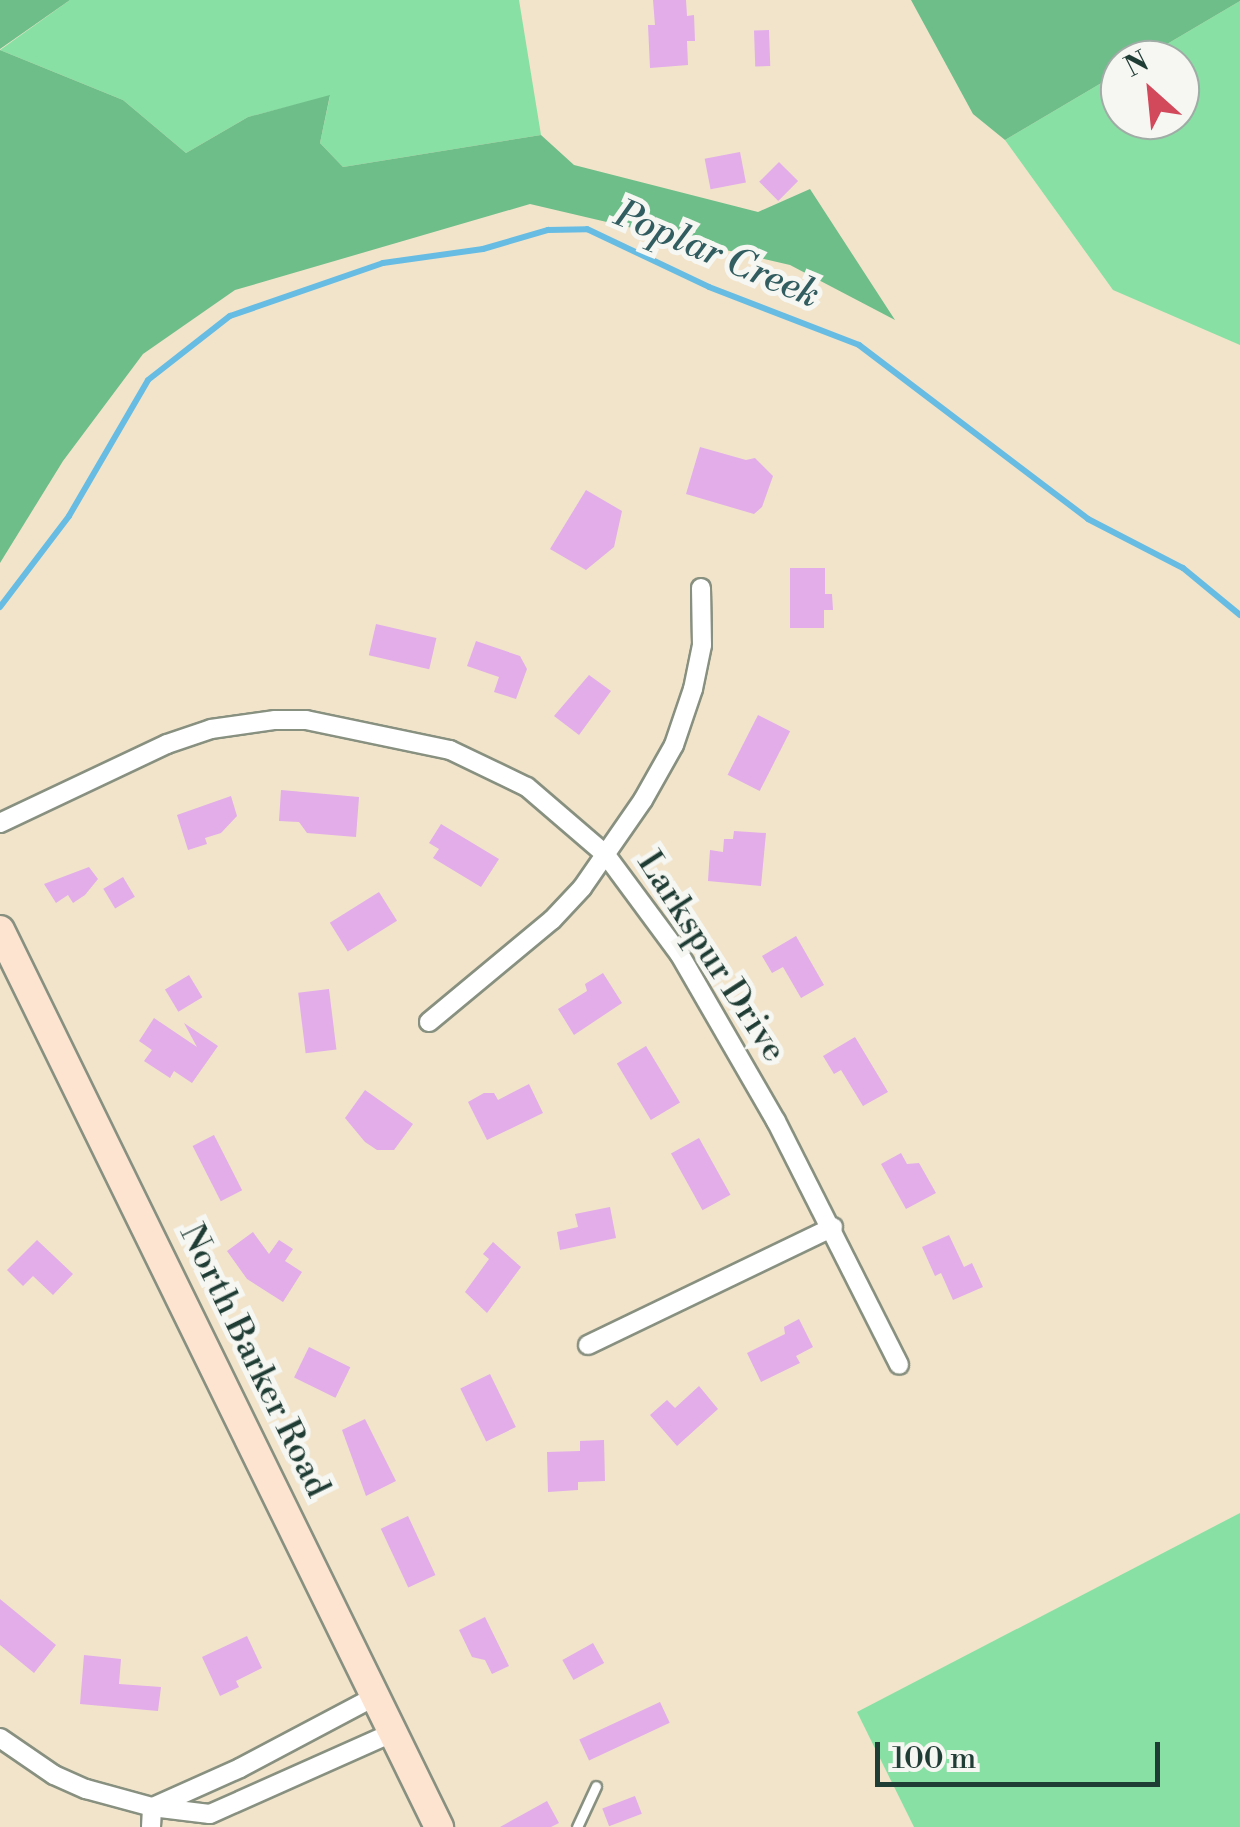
<!DOCTYPE html>
<style>
body{margin:0}
#map{position:relative;width:1240px;height:1827px;overflow:hidden;background:#f1e4cb;font-family:"Libre Bodoni",serif}
div>[style]{position:absolute}
.green>*{inset:0;background:#88e0a4}
.forest>*{inset:0;background:#6ebe8a}
.stream>*{height:6px;margin:-3px;padding:0 3px;transform-origin:3px;border-radius:3px;background:#67bce3}
.building>*{inset:0;background:#e2ade9;transform-origin:0 0}
.roads{filter:drop-shadow(2px 0 #889080) drop-shadow(-2px 0 #889080) drop-shadow(0 2px #889080) drop-shadow(0 -2px #889080)}
.lane>*{height:9px;margin:-4.5px;padding:0 4.5px;transform-origin:4.5px;border-radius:4.5px;background:#fff}
.street>*{height:18px;margin:-9px;padding:0 9px;transform-origin:9px;border-radius:9px;background:#fff}
.secondary>*{height:28px;margin:-14px;padding:0 14px;transform-origin:14px;border-radius:14px;background:#fde4d1}
span{translate:-50% -50%;white-space:nowrap;text-align:center;line-height:1.15;-webkit-text-stroke:10px #f6f6f2;paint-order:stroke}
.street-label{font-size:35px;color:#1f3d34}
.water-label{font-size:38px;color:#315d60;font-style:italic}
.north{position:absolute;left:1100px;top:40px;width:100px;height:100px;box-sizing:border-box;background:#f6f6f2;border:2px solid #a0aca6;border-radius:50%;rotate:333deg;font-size:28px;font-weight:700;line-height:40px;text-align:center;color:#1f3d34}
.north::after{content:'';display:block;margin:auto;width:35px;height:45px;background:#d1495b;clip-path:polygon(50% 0,100% 100%,50% 72%,0 100%)}
.scale{position:absolute;left:875px;top:1742px;width:285px;height:45px;box-sizing:border-box;border:5px solid #1f3d34;border-top:0;padding-left:12px;font-size:30px;line-height:35px;white-space:nowrap;color:#1f3d34;-webkit-text-stroke:8px #f6f6f2;paint-order:stroke}
</style>
<div id="map">
<div class="green">
<i style="clip-path:polygon(70px 0,519px 0,541px 135px,343px 167px,320px 143px,330px 96px,248px 117px,186px 153px,123px 100px,0 50px)"></i>
<i style="clip-path:polygon(1240px 1px,1240px 345px,1113px 290px,1005px 140px,1120px 72px,1120px 120px,1180px 120px,1180px 60px,1140px 60px)"></i>
<i style="clip-path:polygon(1240px 1513px,1240px 1827px,914px 1827px,857px 1712px)"></i>
</div>
<div class="forest">
<i style="clip-path:polygon(0 0,70px 0,0 49px)"></i>
<i style="clip-path:polygon(911px 0,1240px 0,1240px 1px,1140px 60px,1120px 60px,1120px 72px,1005px 140px,973px 114px)"></i>
<i style="clip-path:polygon(0 50px,123px 100px,186px 153px,248px 117px,330px 95px,320px 143px,343px 167px,541px 135px,574px 165px,758px 212px,810px 189px,895px 320px,790px 265px,530px 204px,235px 290px,143px 354px,63px 461px,0 563px)"></i>
</div>
<div class="stream">
<i style="left:0;top:607px;width:114px;rotate:-52.8deg"></i>
<i style="left:69px;top:516px;width:157px;rotate:-59.8deg"></i>
<i style="left:148px;top:380px;width:104px;rotate:-38deg"></i>
<i style="left:230px;top:316px;width:162px;rotate:-19.1deg"></i>
<i style="left:383px;top:263px;width:101px;rotate:-8deg"></i>
<i style="left:483px;top:249px;width:68px;rotate:-16.3deg"></i>
<i style="left:548px;top:230px;width:39px;rotate:-1deg"></i>
<i style="left:587px;top:229px;width:135px;rotate:25.4deg"></i>
<i style="left:709px;top:287px;width:161px;rotate:21.1deg"></i>
<i style="left:859px;top:345px;width:288px;rotate:37.2deg"></i>
<i style="left:1088px;top:519px;width:107px;rotate:27.3deg"></i>
<i style="left:1183px;top:568px;width:74px;rotate:39.5deg"></i>
</div>
<div class="building">
<i style="clip-path:polygon(653px 0,686px 0,687px 16px,694px 15px,695px 41px,687px 41px,688px 65px,650px 68px,648px 25px,655px 25px)"></i>
<i style="left:769px;top:30px;width:36px;height:15px;rotate:88deg"></i>
<i style="left:740px;top:152px;width:31px;height:36px;rotate:79deg"></i>
<i style="left:779px;top:162px;width:27px;height:28px;rotate:45deg"></i>
<i style="clip-path:polygon(700px 447px,746px 460px,755px 458px,773px 476px,762px 507px,754px 514px,686px 494px)"></i>
<i style="clip-path:polygon(586px 490px,622px 511px,614px 547px,586px 570px,550px 549px)"></i>
<i style="clip-path:polygon(790px 568px,825px 568px,825px 594px,832px 594px,833px 610px,824px 610px,824px 628px,790px 628px)"></i>
<i style="left:376px;top:624px;width:62px;height:32px;rotate:13deg"></i>
<i style="clip-path:polygon(476px 641px,520px 656px,527px 669px,516px 699px,494px 692px,499px 677px,467px 666px)"></i>
<i style="clip-path:polygon(589px 675px,611px 691px,579px 735px,554px 716px)"></i>
<i style="left:758px;top:715px;width:36px;height:67px;rotate:27deg"></i>
<i style="clip-path:polygon(281px 790px,359px 797px,356px 837px,307px 833px,299px 822px,279px 821px)"></i>
<i style="clip-path:polygon(231px 796px,237px 816px,221px 833px,205px 838px,207px 844px,188px 850px,177px 815px)"></i>
<i style="clip-path:polygon(441px 824px,499px 859px,481px 887px,433px 858px,439px 849px,429px 843px)"></i>
<i style="clip-path:polygon(734px 831px,766px 833px,761px 886px,708px 881px,710px 850px,723px 852px,724px 839px,733px 839px)"></i>
<i style="clip-path:polygon(89px 867px,98px 879px,85px 895px,73px 903px,68px 895px,56px 903px,44px 884px)"></i>
<i style="left:123px;top:877px;width:23px;height:23px;rotate:59deg"></i>
<i style="left:379px;top:892px;width:34px;height:58px;rotate:58deg"></i>
<i style="clip-path:polygon(796px 936px,824px 985px,801px 998px,783px 967px,772px 973px,762px 956px)"></i>
<i style="clip-path:polygon(603px 973px,622px 1003px,574px 1035px,558px 1009px,587px 991px,585px 984px)"></i>
<i style="left:189px;top:975px;width:26px;height:28px;rotate:59deg"></i>
<i style="left:329px;top:989px;width:61px;height:31px;rotate:83deg"></i>
<i style="clip-path:polygon(154px 1018px,197px 1047px,184px 1023px,218px 1046px,192px 1083px,174px 1071px,170px 1078px,144px 1061px,152px 1050px,139px 1041px)"></i>
<i style="clip-path:polygon(855px 1037px,888px 1092px,863px 1106px,841px 1070px,834px 1074px,823px 1056px)"></i>
<i style="left:646px;top:1046px;width:66px;height:34px;rotate:59deg"></i>
<i style="clip-path:polygon(529px 1084px,543px 1113px,487px 1140px,468px 1102px,484px 1093px,494px 1093px,498px 1100px)"></i>
<i style="clip-path:polygon(365px 1090px,413px 1124px,394px 1150px,377px 1150px,365px 1142px,345px 1118px)"></i>
<i style="left:214px;top:1135px;width:62px;height:24px;rotate:63deg"></i>
<i style="left:699px;top:1138px;width:65px;height:32px;rotate:61deg"></i>
<i style="clip-path:polygon(901px 1153px,907px 1164px,919px 1163px,936px 1193px,906px 1209px,881px 1164px)"></i>
<i style="clip-path:polygon(610px 1207px,616px 1238px,560px 1250px,557px 1232px,578px 1227px,575px 1214px)"></i>
<i style="clip-path:polygon(253px 1232px,269px 1254px,279px 1240px,293px 1249px,285px 1261px,302px 1272px,283px 1302px,247px 1279px,227px 1251px)"></i>
<i style="clip-path:polygon(949px 1235px,964px 1267px,972px 1263px,983px 1287px,953px 1300px,941px 1273px,935px 1276px,922px 1247px)"></i>
<i style="clip-path:polygon(37px 1240px,73px 1274px,53px 1295px,33px 1276px,23px 1286px,7px 1270px)"></i>
<i style="clip-path:polygon(493px 1242px,521px 1267px,487px 1313px,465px 1292px,489px 1259px,483px 1254px)"></i>
<i style="clip-path:polygon(799px 1319px,813px 1347px,796px 1356px,800px 1363px,761px 1382px,747px 1353px,785px 1334px,784px 1327px)"></i>
<i style="left:309px;top:1347px;width:46px;height:34px;rotate:26deg"></i>
<i style="left:490px;top:1374px;width:59px;height:33px;rotate:64deg"></i>
<i style="clip-path:polygon(699px 1386px,718px 1409px,677px 1446px,650px 1415px,667px 1400px,675px 1408px)"></i>
<i style="clip-path:polygon(365px 1419px,396px 1481px,366px 1496px,342px 1430px)"></i>
<i style="clip-path:polygon(604px 1440px,605px 1481px,578px 1482px,578px 1490px,548px 1492px,547px 1452px,580px 1451px,580px 1441px)"></i>
<i style="left:408px;top:1516px;width:65px;height:30px;rotate:65deg"></i>
<i style="clip-path:polygon(0 1599px,56px 1645px,34px 1673px,0 1645px)"></i>
<i style="clip-path:polygon(485px 1617px,509px 1666px,492px 1674px,485px 1660px,472px 1657px,459px 1630px)"></i>
<i style="clip-path:polygon(247px 1636px,262px 1668px,236px 1681px,239px 1687px,220px 1696px,202px 1657px)"></i>
<i style="left:593px;top:1643px;width:23px;height:35px;rotate:61deg"></i>
<i style="clip-path:polygon(84px 1655px,121px 1659px,119px 1684px,161px 1687px,158px 1711px,80px 1704px)"></i>
<i style="left:660px;top:1702px;width:23px;height:89px;rotate:65deg"></i>
<i style="left:635px;top:1796px;width:19px;height:35px;rotate:69deg"></i>
<i style="clip-path:polygon(547px 1801px,559px 1823px,551px 1827px,500px 1827px)"></i>
</div>
<div class="roads">
<div class="lane">
<i style="left:577px;top:1827px;width:45px;rotate:-65.1deg"></i>
</div>
<div class="street">
<i style="left:0;top:823px;width:185px;rotate:-25.3deg"></i>
<i style="left:167px;top:744px;width:46px;rotate:-18.8deg"></i>
<i style="left:211px;top:729px;width:65px;rotate:-8deg"></i>
<i style="left:275px;top:720px;width:31px"></i>
<i style="left:306px;top:720px;width:147px;rotate:11.8deg"></i>
<i style="left:450px;top:750px;width:85px;rotate:25.7deg"></i>
<i style="left:527px;top:787px;width:104px;rotate:40.7deg"></i>
<i style="left:606px;top:855px;width:124px;rotate:53.5deg"></i>
<i style="left:680px;top:955px;width:192px;rotate:60deg"></i>
<i style="left:776px;top:1121px;width:273px;rotate:63.2deg"></i>
<i style="left:429px;top:1022px;width:160px;rotate:-39.7deg"></i>
<i style="left:552px;top:920px;width:44px;rotate:-46.8deg"></i>
<i style="left:582px;top:888px;width:107px;rotate:-55.3deg"></i>
<i style="left:643px;top:800px;width:63px;rotate:-60.6deg"></i>
<i style="left:674px;top:745px;width:59px;rotate:-71.3deg"></i>
<i style="left:693px;top:689px;width:45px;rotate:-78.4deg"></i>
<i style="left:702px;top:645px;width:57px;rotate:-91deg"></i>
<i style="left:588px;top:1345px;width:272px;rotate:-25.7deg"></i>
<i style="left:0;top:1738px;width:65px;rotate:34.4deg"></i>
<i style="left:54px;top:1775px;width:35px;rotate:24deg"></i>
<i style="left:86px;top:1789px;width:68px;rotate:15.3deg"></i>
<i style="left:152px;top:1807px;width:58px;rotate:6.9deg"></i>
<i style="left:210px;top:1814px;width:199px;rotate:-24deg"></i>
<i style="left:153px;top:1807px;width:95px;rotate:-24.1deg"></i>
<i style="left:240px;top:1768px;width:152px;rotate:-27.9deg"></i>
<i style="left:151px;top:1827px;width:20px;rotate:-87deg"></i>
</div>
<div class="secondary">
<i style="left:0;top:930px;width:999px;rotate:63.92deg"></i>
</div>
</div>
<div class="street-label">
<span style="left:711px;top:957px;rotate:57deg">Larkspur Drive</span>
<span style="left:254px;top:1361px;rotate:64deg">North Barker Road</span>
</div>
<div class="water-label">
<span style="left:717px;top:255px;rotate:23deg">Poplar Creek</span>
</div>
<div class="north">N</div>
<div class="scale">100 m</div>
</div>
